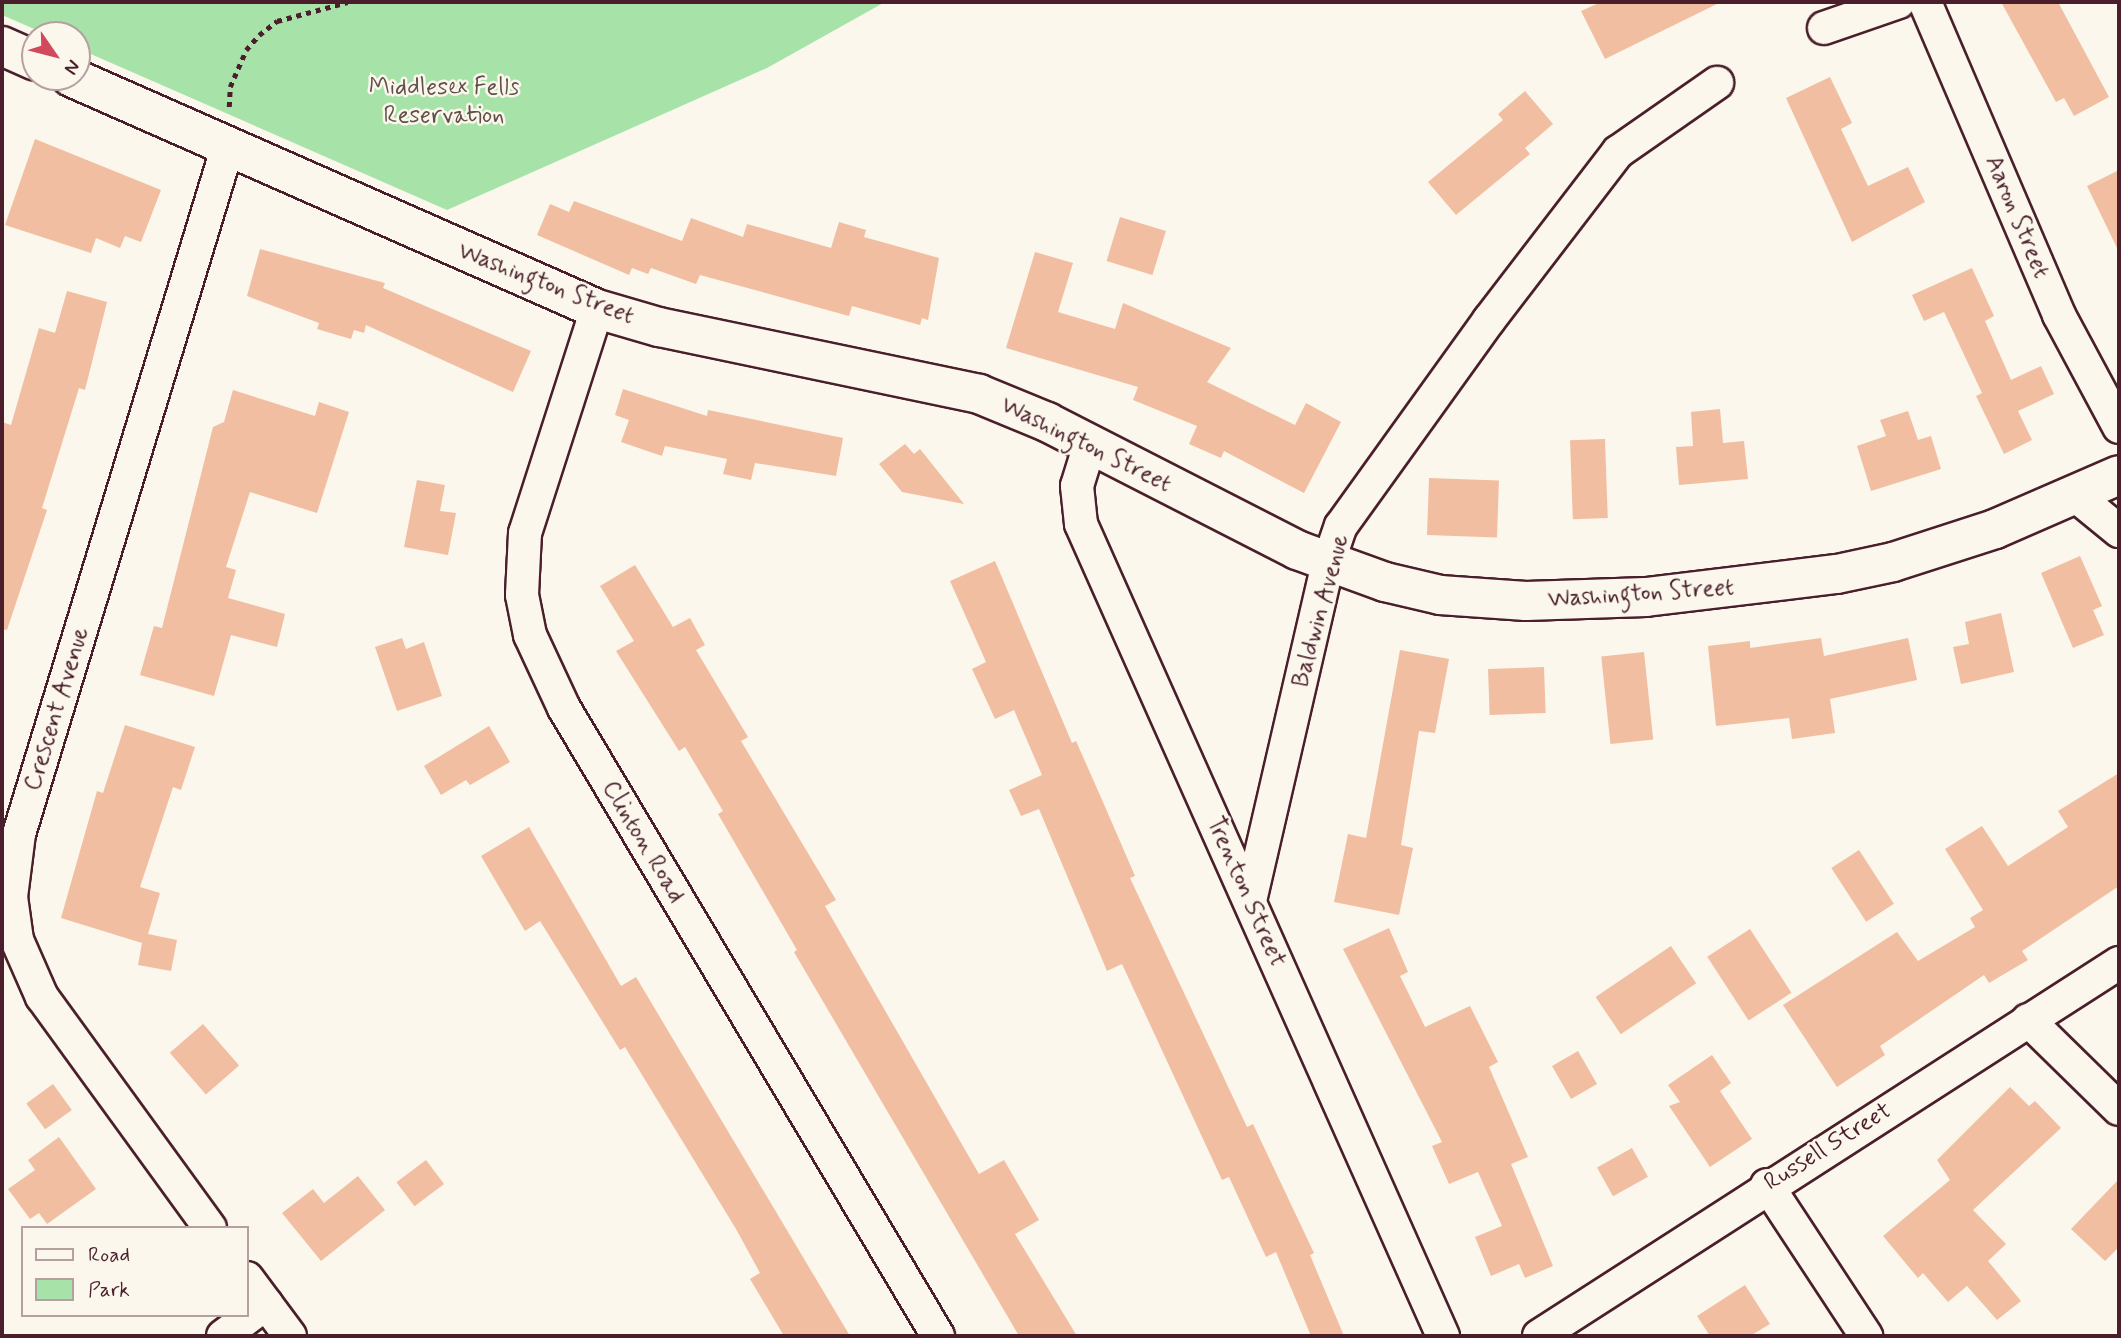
<!DOCTYPE html>
<style>
body{margin:0}
#map{position:relative;width:2121px;height:1338px;overflow:hidden;background:#fbf7ec;font-family:Mynerve,sans-serif}
div>[style]{position:absolute}
.green>*{inset:0;background:#a7e3a9}
.building>*{inset:0;background:#f1bea1;transform-origin:0 0}
.path>*{height:4.5px;margin-top:-2.25px;transform-origin:0;background:repeating-linear-gradient(90deg,#4a1f2b 0 5px,transparent 0 10px)}
.roads{filter:drop-shadow(2px 0 #4a1f2b) drop-shadow(-2px 0 #4a1f2b) drop-shadow(0 2px #4a1f2b) drop-shadow(0 -2px #4a1f2b)}
.street>*{height:32px;margin:-16px;padding:0 16px;transform-origin:16px;border-radius:16px;background:#fbf7ec}
.secondary>*{height:38px;margin:-19px;padding:0 19px;transform-origin:19px;border-radius:19px;background:#fbf7ec}
span{translate:-50% -50%;white-space:nowrap;text-align:center;line-height:1.15;-webkit-text-stroke:5px #fbf7ec;paint-order:stroke}
.park-label{font-size:24px;color:#61504a}
.street-label{font-size:24px;color:#4a1f2b}
.frame{position:absolute;inset:0;border:4px solid #4a1f2b;pointer-events:none}
.legend{position:absolute;left:21px;top:1226px;width:228px;height:91px;box-sizing:border-box;background:#fbf7ec;border:2px solid #b4a19f;margin:0;padding:9px 12px;list-style:none;font-size:21px;color:#4a1f2b}
.legend li{display:flex;align-items:center;gap:14px;height:35px}
.legend b{width:35px;border:2px solid #b4a19f}
.north{position:absolute;left:21px;top:21px;width:70px;height:70px;box-sizing:border-box;background:#fbf7ec;border:2px solid #b4a19f;border-radius:50%;rotate:125deg;font-size:19px;font-weight:700;line-height:28px;text-align:center;color:#4a1f2b}
.north::after{content:'';display:block;margin:auto;width:24px;height:32px;background:#d1495b;clip-path:polygon(50% 0,100% 100%,50% 72%,0 100%)}
</style>
<div id="map">
<div class="green">
<i style="clip-path:polygon(2px 2px,885px 2px,767px 68px,447px 210px,77px 48px,77px 35px,48px 35px,2px 15px)"></i>
</div>
<div class="building">
<i style="clip-path:polygon(1601px 2px,1721px 2px,1605px 59px,1581px 11px)"></i>
<i style="clip-path:polygon(2001px 2px,2058px 2px,2109px 97px,2074px 116px,2064px 98px,2056px 102px)"></i>
<i style="clip-path:polygon(1830px 77px,1852px 123px,1841px 129px,1868px 186px,1908px 167px,1925px 202px,1852px 242px,1786px 98px)"></i>
<i style="clip-path:polygon(1525px 91px,1553px 124px,1525px 148px,1530px 154px,1456px 215px,1428px 182px,1503px 120px,1498px 114px)"></i>
<i style="clip-path:polygon(35px 139px,161px 190px,141px 242px,125px 236px,120px 248px,96px 238px,91px 253px,5px 225px)"></i>
<i style="clip-path:polygon(2119px 170px,2119px 252px,2087px 186px)"></i>
<i style="clip-path:polygon(574px 201px,682px 241px,691px 218px,743px 237px,747px 224px,831px 248px,839px 222px,866px 230px,864px 237px,939px 258px,928px 320px,922px 318px,920px 325px,852px 306px,849px 316px,700px 275px,696px 284px,651px 268px,648px 274px,632px 268px,629px 275px,537px 235px,550px 204px,569px 212px)"></i>
<i style="left:1120px;top:217px;width:48px;height:46px;rotate:17deg"></i>
<i style="clip-path:polygon(260px 249px,385px 283px,383px 288px,531px 351px,513px 392px,366px 325px,364px 333px,354px 330px,351px 339px,317px 329px,319px 323px,247px 296px)"></i>
<i style="clip-path:polygon(1035px 252px,1073px 263px,1058px 312px,1115px 329px,1123px 303px,1231px 348px,1207px 382px,1295px 425px,1306px 403px,1341px 422px,1304px 493px,1224px 451px,1221px 458px,1189px 444px,1197px 426px,1133px 400px,1138px 387px,1006px 348px)"></i>
<i style="clip-path:polygon(1972px 268px,1994px 316px,1985px 321px,2011px 380px,2041px 366px,2054px 394px,2018px 411px,2032px 440px,2004px 454px,1976px 396px,1982px 393px,1944px 312px,1924px 321px,1912px 295px)"></i>
<i style="clip-path:polygon(67px 291px,107px 302px,85px 390px,79px 388px,42px 508px,47px 510px,7px 630px,2px 629px,2px 422px,11px 425px,39px 328px,55px 333px)"></i>
<i style="clip-path:polygon(623px 389px,707px 416px,708px 410px,843px 438px,836px 476px,755px 463px,751px 480px,723px 474px,727px 459px,665px 446px,662px 456px,621px 442px,629px 420px,615px 415px)"></i>
<i style="clip-path:polygon(233px 390px,315px 416px,319px 402px,349px 412px,317px 513px,250px 492px,226px 567px,236px 570px,228px 598px,285px 614px,277px 647px,231px 635px,214px 696px,140px 675px,154px 626px,162px 628px,213px 427px,224px 422px)"></i>
<i style="clip-path:polygon(1720px 409px,1723px 443px,1744px 441px,1748px 479px,1679px 485px,1676px 447px,1693px 446px,1691px 412px)"></i>
<i style="clip-path:polygon(1908px 411px,1918px 440px,1931px 436px,1941px 469px,1871px 491px,1857px 446px,1886px 436px,1880px 420px)"></i>
<i style="left:1605px;top:439px;width:79px;height:35px;rotate:88deg"></i>
<i style="clip-path:polygon(905px 444px,914px 454px,920px 449px,964px 504px,902px 492px,879px 464px)"></i>
<i style="left:1429px;top:478px;width:70px;height:57px;rotate:2deg"></i>
<i style="clip-path:polygon(417px 480px,445px 485px,440px 511px,456px 513px,448px 555px,404px 547px)"></i>
<i style="clip-path:polygon(2080px 556px,2102px 606px,2093px 610px,2104px 635px,2073px 648px,2041px 573px)"></i>
<i style="clip-path:polygon(995px 561px,1072px 743px,1076px 741px,1103px 802px,1135px 876px,1130px 878px,1247px 1127px,1253px 1124px,1314px 1253px,1310px 1255px,1344px 1336px,1311px 1336px,1276px 1252px,1266px 1257px,1229px 1177px,1222px 1180px,1122px 964px,1107px 971px,1039px 809px,1021px 816px,1009px 790px,1042px 775px,1014px 710px,995px 719px,972px 669px,986px 662px,950px 581px)"></i>
<i style="clip-path:polygon(635px 565px,673px 627px,690px 618px,705px 645px,696px 650px,748px 737px,741px 741px,836px 900px,825px 906px,979px 1174px,1004px 1160px,1039px 1220px,1015px 1234px,1077px 1336px,1019px 1336px,794px 952px,797px 950px,718px 814px,723px 811px,685px 747px,679px 751px,616px 651px,634px 641px,600px 586px)"></i>
<i style="clip-path:polygon(2001px 613px,2014px 672px,1961px 684px,1953px 647px,1969px 644px,1965px 622px)"></i>
<i style="clip-path:polygon(402px 638px,406px 649px,424px 642px,442px 696px,397px 711px,375px 647px)"></i>
<i style="clip-path:polygon(1821px 638px,1824px 656px,1908px 638px,1917px 680px,1830px 699px,1835px 733px,1792px 739px,1789px 718px,1716px 726px,1708px 646px,1750px 641px,1750px 648px)"></i>
<i style="clip-path:polygon(1400px 650px,1449px 659px,1435px 733px,1419px 731px,1401px 845px,1413px 848px,1399px 915px,1334px 902px,1348px 834px,1366px 838px)"></i>
<i style="left:1644px;top:652px;width:88px;height:43px;rotate:84deg"></i>
<i style="left:1544px;top:667px;width:46px;height:56px;rotate:88deg"></i>
<i style="clip-path:polygon(125px 725px,195px 747px,181px 790px,173px 787px,140px 887px,160px 893px,148px 934px,177px 940px,171px 971px,138px 965px,142px 943px,61px 918px,97px 791px,103px 793px)"></i>
<i style="clip-path:polygon(489px 726px,510px 762px,470px 785px,466px 780px,441px 795px,424px 766px)"></i>
<i style="clip-path:polygon(2119px 773px,2119px 886px,2022px 951px,2028px 960px,1989px 983px,1984px 975px,1880px 1046px,1885px 1055px,1837px 1087px,1783px 1005px,1897px 932px,1918px 961px,1975px 927px,1970px 918px,1983px 910px,1945px 849px,1982px 826px,2008px 866px,2068px 827px,2058px 811px)"></i>
<i style="clip-path:polygon(529px 827px,621px 986px,636px 977px,850px 1336px,784px 1336px,750px 1279px,760px 1273px,736px 1229px,625px 1047px,620px 1050px,540px 921px,525px 931px,481px 856px)"></i>
<i style="left:1859px;top:850px;width:64px;height:33px;rotate:57deg"></i>
<i style="clip-path:polygon(1389px 928px,1408px 972px,1400px 976px,1425px 1027px,1470px 1006px,1498px 1062px,1489px 1067px,1528px 1157px,1511px 1164px,1553px 1266px,1525px 1278px,1519px 1264px,1491px 1276px,1475px 1237px,1502px 1226px,1478px 1172px,1449px 1184px,1432px 1146px,1442px 1142px,1343px 949px)"></i>
<i style="left:1750px;top:929px;width:76px;height:51px;rotate:57deg"></i>
<i style="left:1671px;top:946px;width:45px;height:91px;rotate:56deg"></i>
<i style="left:203px;top:1024px;width:55px;height:44px;rotate:49deg"></i>
<i style="left:1578px;top:1051px;width:38px;height:30px;rotate:60deg"></i>
<i style="clip-path:polygon(1712px 1055px,1731px 1083px,1720px 1091px,1752px 1139px,1710px 1167px,1669px 1106px,1680px 1102px,1668px 1085px)"></i>
<i style="left:53px;top:1084px;width:32px;height:33px;rotate:54deg"></i>
<i style="clip-path:polygon(2010px 1087px,2029px 1106px,2035px 1101px,2061px 1128px,1973px 1210px,2006px 1244px,1988px 1261px,2021px 1301px,1997px 1320px,1967px 1286px,1948px 1302px,1923px 1273px,1918px 1278px,1883px 1236px,1950px 1180px,1937px 1160px)"></i>
<i style="clip-path:polygon(59px 1137px,96px 1189px,47px 1224px,39px 1213px,30px 1219px,8px 1189px,35px 1170px,28px 1160px)"></i>
<i style="left:1632px;top:1148px;width:33px;height:40px;rotate:61deg"></i>
<i style="left:426px;top:1160px;width:30px;height:37px;rotate:53deg"></i>
<i style="clip-path:polygon(358px 1176px,385px 1210px,321px 1261px,282px 1213px,313px 1189px,324px 1203px)"></i>
<i style="clip-path:polygon(2119px 1179px,2119px 1247px,2105px 1261px,2071px 1229px)"></i>
<i style="clip-path:polygon(1745px 1285px,1770px 1324px,1750px 1336px,1710px 1336px,1697px 1316px)"></i>
</div>
<div class="path">
<i style="left:229px;top:107px;width:20px;rotate:-87deg"></i>
<i style="left:230px;top:87px;width:40px;rotate:-66.6deg"></i>
<i style="left:246px;top:50px;width:20px;rotate:-49deg"></i>
<i style="left:259px;top:35px;width:23px;rotate:-38deg"></i>
<i style="left:277px;top:21px;width:73px;rotate:-15deg"></i>
</div>
<div class="roads">
<div class="street">
<i style="left:1925px;top:2px;width:340px;rotate:66.8deg"></i>
<i style="left:2059px;top:315px;width:127px;rotate:61.8deg"></i>
<i style="left:1824px;top:28px;width:79px;rotate:-19.1deg"></i>
<i style="left:597px;top:309px;width:235px;rotate:107.8deg"></i>
<i style="left:525px;top:533px;width:62px;rotate:92.8deg"></i>
<i style="left:522px;top:595px;width:41px;rotate:78.7deg"></i>
<i style="left:530px;top:635px;width:81px;rotate:65deg"></i>
<i style="left:564px;top:708px;width:731px;rotate:59.22deg"></i>
<i style="left:1090px;top:444px;width:44px;rotate:107.2deg"></i>
<i style="left:1077px;top:486px;width:38px;rotate:84deg"></i>
<i style="left:1081px;top:524px;width:889px;rotate:65.97deg"></i>
<i style="left:2075px;top:495px;width:57px;rotate:39.3deg"></i>
<i style="left:1250px;top:901px;width:347px;rotate:-77deg"></i>
<i style="left:1328px;top:563px;width:39px;rotate:-71deg"></i>
<i style="left:1341px;top:526px;width:254px;rotate:-54.3deg"></i>
<i style="left:1489px;top:320px;width:212px;rotate:-52.5deg"></i>
<i style="left:1618px;top:152px;width:121px;rotate:-34.9deg"></i>
<i style="left:2028px;top:1020px;width:127px;rotate:44.4deg"></i>
<i style="left:1767px;top:1185px;width:181px;rotate:56.7deg"></i>
<i style="left:210px;top:1228px;width:286px;rotate:-126deg"></i>
<i style="left:42px;top:997px;width:62px;rotate:-113.7deg"></i>
<i style="left:17px;top:940px;width:43px;rotate:-97.9deg"></i>
<i style="left:11px;top:897px;width:64px;rotate:-82.8deg"></i>
<i style="left:19px;top:834px;width:716px;rotate:-73.11deg"></i>
<i style="left:247px;top:1278px;width:72px;rotate:53.4deg"></i>
<i style="left:223px;top:1336px;width:54px;rotate:-36.7deg"></i>
<i style="left:1539px;top:1336px;width:690px;rotate:-32.75deg"></i>
</div>
<div class="secondary">
<i style="left:2px;top:46px;width:36px;rotate:24deg"></i>
<i style="left:71px;top:77px;width:575px;rotate:23.8deg"></i>
<i style="left:597px;top:309px;width:65px;rotate:16.2deg"></i>
<i style="left:659px;top:327px;width:327px;rotate:11.8deg"></i>
<i style="left:979px;top:394px;width:74px;rotate:22.4deg"></i>
<i style="left:1047px;top:422px;width:281px;rotate:27.1deg"></i>
<i style="left:1297px;top:550px;width:94px;rotate:20deg"></i>
<i style="left:1385px;top:582px;width:57px;rotate:13.3deg"></i>
<i style="left:1440px;top:595px;width:86px;rotate:4deg"></i>
<i style="left:1526px;top:601px;width:120px;rotate:-1.9deg"></i>
<i style="left:1646px;top:597px;width:192px;rotate:-6.9deg"></i>
<i style="left:1837px;top:574px;width:57px;rotate:-12.1deg"></i>
<i style="left:1893px;top:562px;width:107px;rotate:-17.9deg"></i>
<i style="left:1995px;top:529px;width:135px;rotate:-23.5deg"></i>
</div>
</div>
<div class="park-label">
<span style="left:444px;top:102px">Middlesex Fells<br>Reservation</span>
</div>
<div class="street-label">
<span style="left:2017px;top:217px;rotate:67deg">Aaron Street</span>
<span style="left:546px;top:284px;rotate:21deg">Washington Street</span>
<span style="left:1086px;top:445px;rotate:26deg">Washington Street</span>
<span style="left:1641px;top:594px;rotate:-4deg">Washington Street</span>
<span style="left:1321px;top:611px;rotate:-75deg">Baldwin Avenue</span>
<span style="left:57px;top:709px;rotate:-73deg">Crescent Avenue</span>
<span style="left:643px;top:842px;rotate:59deg">Clinton Road</span>
<span style="left:1246px;top:892px;rotate:66deg">Trenton Street</span>
<span style="left:1828px;top:1147px;rotate:-32deg">Russell Street</span>
</div>
<div class="frame"></div>
<ul class="legend">
<li><b style="height:9px;background:#fbf7ec"></b>Road</li>
<li><b style="height:19px;background:#a7e3a9"></b>Park</li>
</ul>
<div class="north">N</div>
</div>
